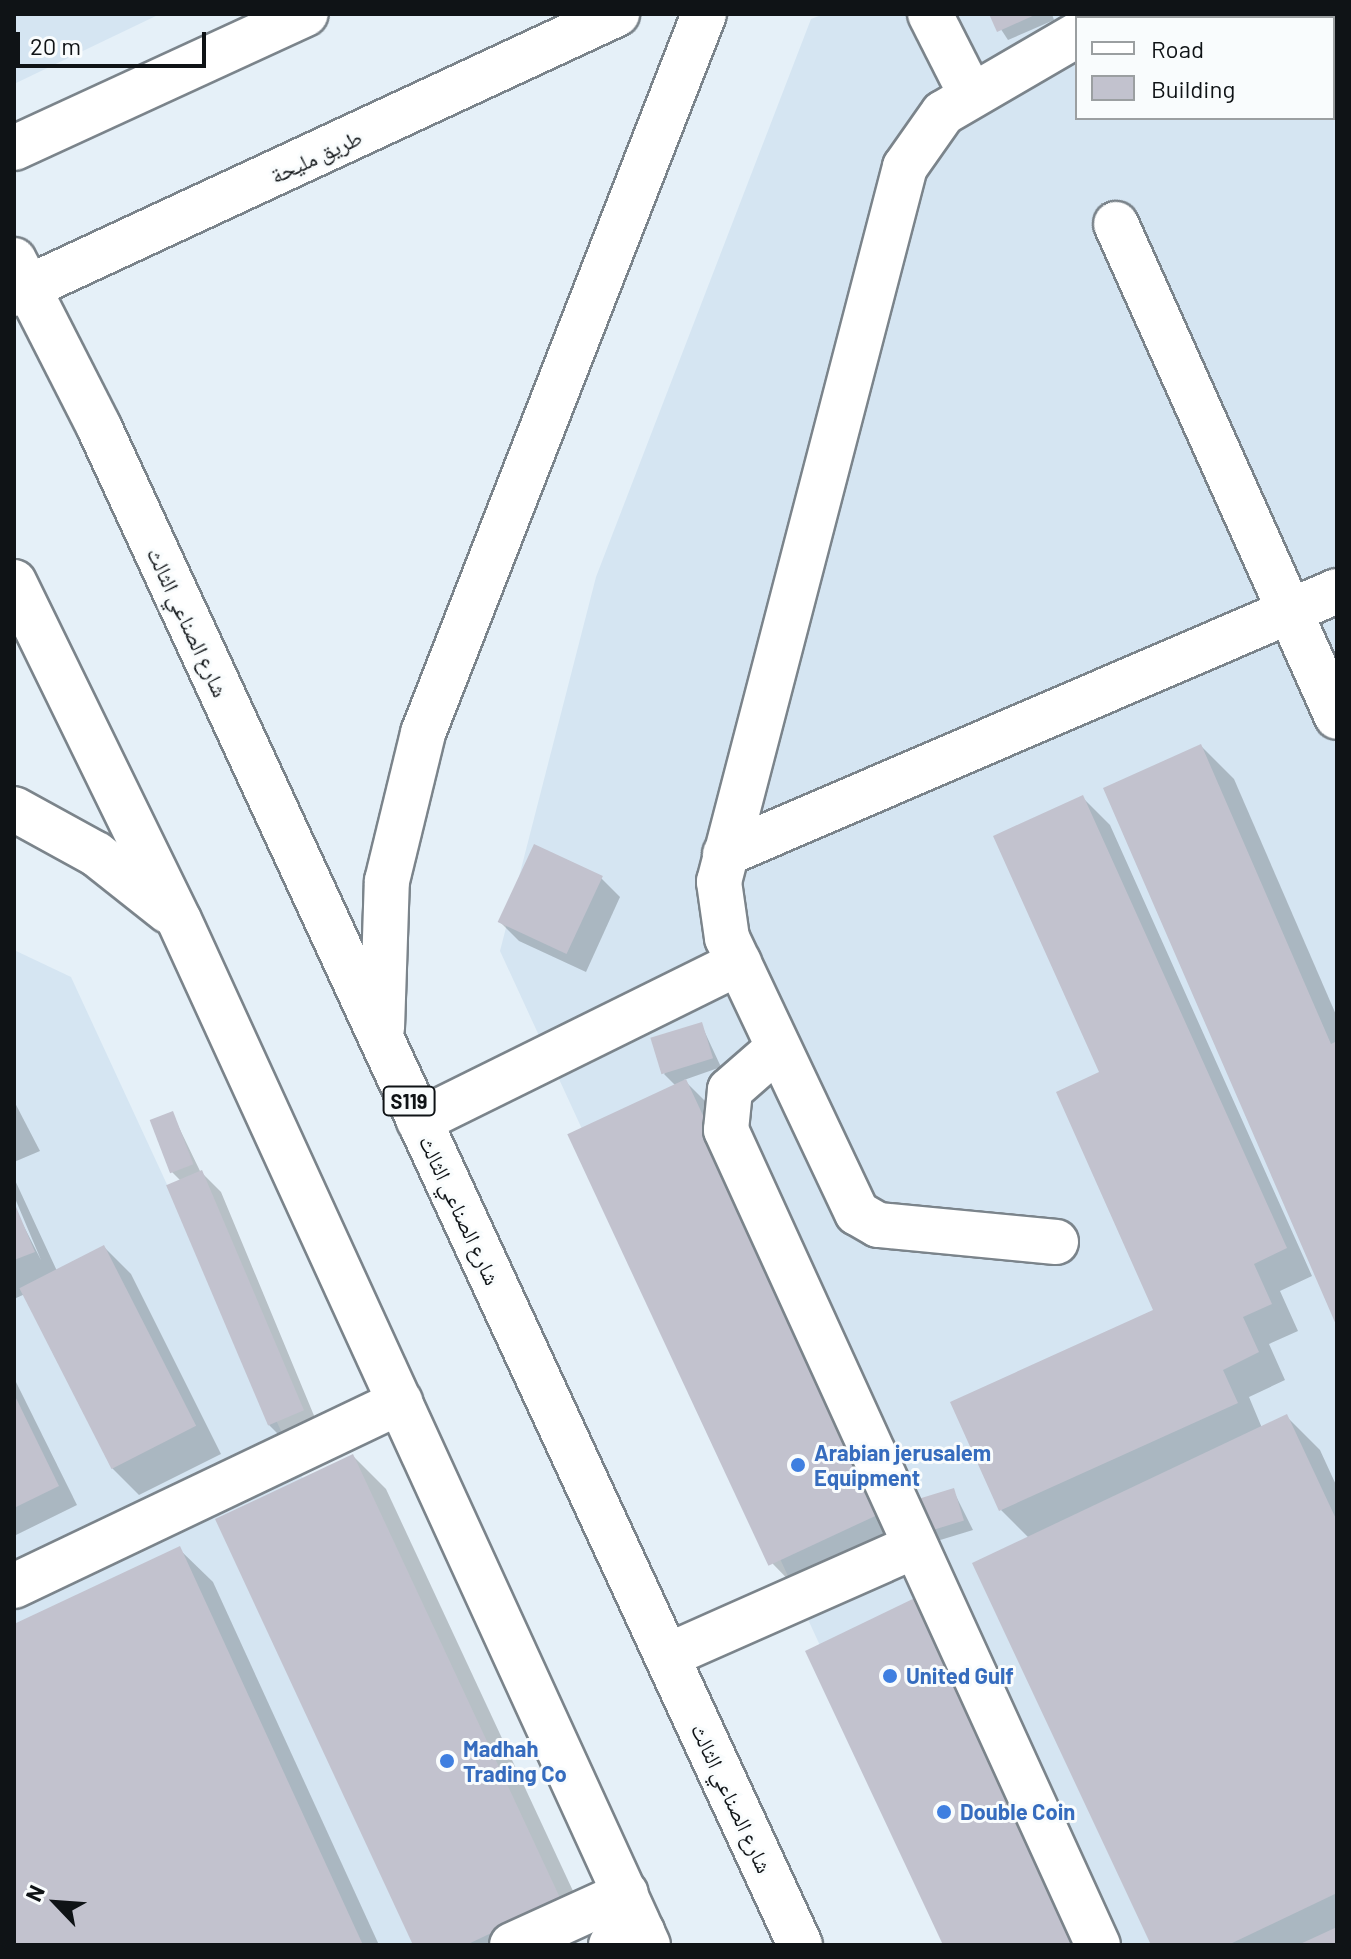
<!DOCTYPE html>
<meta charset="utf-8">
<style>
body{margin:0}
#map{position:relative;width:1351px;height:1959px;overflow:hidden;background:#e5f0f8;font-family:Barlow,"Noto Naskh Arabic",sans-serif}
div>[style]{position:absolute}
.built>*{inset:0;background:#d5e5f2}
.shadow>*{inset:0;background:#0003}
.building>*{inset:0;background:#c2c2ce;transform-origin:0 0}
.roads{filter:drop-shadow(2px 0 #7b848b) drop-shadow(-2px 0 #7b848b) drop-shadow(0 2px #7b848b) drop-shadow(0 -2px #7b848b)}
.minor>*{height:44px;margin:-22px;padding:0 22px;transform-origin:22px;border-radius:22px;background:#fff}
.major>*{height:44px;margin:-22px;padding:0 22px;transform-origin:22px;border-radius:22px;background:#fff}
.dots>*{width:22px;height:22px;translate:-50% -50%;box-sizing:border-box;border:4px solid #f9fcfd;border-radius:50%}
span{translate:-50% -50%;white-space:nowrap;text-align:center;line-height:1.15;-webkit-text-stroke:6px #f9fcfd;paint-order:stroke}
.shield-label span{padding:2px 6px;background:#f9fcfd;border:2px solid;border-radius:6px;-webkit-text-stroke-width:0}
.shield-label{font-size:20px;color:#0f1316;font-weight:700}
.street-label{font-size:22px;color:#0f1316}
.shop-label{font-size:22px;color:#366cbe;font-weight:700}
.left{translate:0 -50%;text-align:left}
.frame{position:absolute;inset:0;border:16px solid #0f1316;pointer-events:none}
.legend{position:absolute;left:1075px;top:16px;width:260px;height:104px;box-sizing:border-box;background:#f9fcfd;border:2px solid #9b9fa1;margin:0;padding:10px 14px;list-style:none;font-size:24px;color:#0f1316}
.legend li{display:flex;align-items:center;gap:16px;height:40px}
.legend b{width:40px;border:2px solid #9b9fa1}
.north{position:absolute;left:16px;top:1863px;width:80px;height:80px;-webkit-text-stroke:6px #f9fcfd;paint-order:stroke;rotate:295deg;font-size:22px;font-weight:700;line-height:32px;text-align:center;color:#0f1316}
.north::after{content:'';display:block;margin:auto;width:28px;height:36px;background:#0f1316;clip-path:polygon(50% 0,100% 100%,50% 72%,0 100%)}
.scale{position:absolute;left:16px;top:32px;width:190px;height:36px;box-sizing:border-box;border:4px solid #0f1316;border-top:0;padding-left:10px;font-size:24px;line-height:28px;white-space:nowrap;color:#0f1316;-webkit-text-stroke:6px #f9fcfd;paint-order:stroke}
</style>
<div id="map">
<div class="built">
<i style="clip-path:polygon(14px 14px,160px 14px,14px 84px)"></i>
<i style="clip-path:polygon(evenodd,824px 14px,1337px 14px,1337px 1945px,958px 1945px,500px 951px,596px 577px,811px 19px,824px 14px,1077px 18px,1333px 18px,1333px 118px,1077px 118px,1077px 18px)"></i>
<i style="clip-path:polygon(14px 950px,71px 977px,519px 1945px,14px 1945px)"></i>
</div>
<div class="shadow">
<i style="clip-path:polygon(991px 14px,1052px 14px,1054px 20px,1008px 40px)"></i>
<i style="clip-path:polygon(1333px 40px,1337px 46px,1333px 80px)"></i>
<i style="clip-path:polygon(1201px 746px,1234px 779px,1337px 1017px,1337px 1322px)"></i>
<i style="clip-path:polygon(1083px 798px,1110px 825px,1312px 1276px,1280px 1291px,1298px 1331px,1269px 1344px,1285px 1380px,1249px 1397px,1262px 1428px,1287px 1417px,1320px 1450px,1337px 1487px,1337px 1945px,1153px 1945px,1029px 1538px,1001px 1510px,1156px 1311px,1102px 1073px)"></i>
<i style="clip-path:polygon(601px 878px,620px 897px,586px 972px,519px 941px,500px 922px)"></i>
<i style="clip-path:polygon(701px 1024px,721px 1067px,684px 1080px,719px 1115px,922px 1542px,806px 1598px,773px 1564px,676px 1086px,664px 1074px)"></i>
<i style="clip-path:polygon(14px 1101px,40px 1151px,14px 1162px)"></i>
<i style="clip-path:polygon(172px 1113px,200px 1171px,221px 1192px,320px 1430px,288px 1444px,269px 1425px,168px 1187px,181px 1181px,172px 1172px)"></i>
<i style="clip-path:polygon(14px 1178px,57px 1271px,104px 1247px,131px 1274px,221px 1454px,139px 1495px,112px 1468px,25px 1294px,14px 1299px,14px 1207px,41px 1260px,14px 1196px)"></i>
<i style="clip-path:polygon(14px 1378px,77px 1505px,14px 1536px)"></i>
<i style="clip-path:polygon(353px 1456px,386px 1489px,593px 1934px,569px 1945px,415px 1945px)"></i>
<i style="clip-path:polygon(953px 1490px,973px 1530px,937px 1541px,928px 1532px)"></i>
<i style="clip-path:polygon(179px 1549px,213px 1582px,379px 1945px,14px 1945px,14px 1626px)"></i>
</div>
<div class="building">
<i style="clip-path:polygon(989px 14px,1037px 14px,997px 32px)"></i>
<i style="clip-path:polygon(1201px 744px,1331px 1044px,1337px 1041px,1337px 1327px,1103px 788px)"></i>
<i style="clip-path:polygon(1083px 795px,1287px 1248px,1254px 1264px,1272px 1304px,1243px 1317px,1259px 1352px,1223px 1370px,1238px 1403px,999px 1511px,950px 1402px,1153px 1310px,1056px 1092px,1099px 1072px,993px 836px)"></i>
<i style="left:534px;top:844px;width:76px;height:86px;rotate:25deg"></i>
<i style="left:702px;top:1022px;width:38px;height:54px;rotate:73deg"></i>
<i style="left:686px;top:1079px;width:476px;height:131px;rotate:65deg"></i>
<i style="left:173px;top:1111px;width:57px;height:25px;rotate:69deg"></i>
<i style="left:202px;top:1170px;width:261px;height:39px;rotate:67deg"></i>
<i style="clip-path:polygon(14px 1202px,35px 1252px,14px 1260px)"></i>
<i style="left:104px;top:1245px;width:203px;height:95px;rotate:63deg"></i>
<i style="clip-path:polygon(14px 1394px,59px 1486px,14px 1508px)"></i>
<i style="clip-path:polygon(1287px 1414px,1337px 1521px,1337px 1893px,1228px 1945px,1151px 1945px,972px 1563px)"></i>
<i style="clip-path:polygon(353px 1454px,561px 1900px,466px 1945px,413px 1945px,215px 1519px)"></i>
<i style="left:954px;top:1488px;width:34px;height:40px;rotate:73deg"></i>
<i style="clip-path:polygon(180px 1546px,363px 1945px,14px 1945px,14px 1624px)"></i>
<i style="clip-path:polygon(921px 1595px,1085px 1945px,943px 1945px,805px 1651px)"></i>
<i style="clip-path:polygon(1337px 1927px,1337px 1945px,1298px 1945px)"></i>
</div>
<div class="roads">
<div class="minor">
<i style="left:930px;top:14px;width:89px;rotate:63.1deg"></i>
<i style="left:1109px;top:18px;width:9px;rotate:-27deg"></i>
<i style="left:1116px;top:224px;width:540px;rotate:65.85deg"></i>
<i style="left:725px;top:854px;width:666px;rotate:-23.26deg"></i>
<i style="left:778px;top:1048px;width:64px;rotate:138.8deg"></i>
<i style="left:730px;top:1090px;width:40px;rotate:95.7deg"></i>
<i style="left:726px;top:1130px;width:896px;rotate:65.47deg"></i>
<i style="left:419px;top:1121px;width:357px;rotate:-26.3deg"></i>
<i style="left:1056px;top:1242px;width:179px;rotate:-174.5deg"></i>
<i style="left:878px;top:1225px;width:24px;rotate:-150deg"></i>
<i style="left:857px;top:1213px;width:304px;rotate:-115.3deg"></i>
<i style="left:727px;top:938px;width:57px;rotate:-98.1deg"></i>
<i style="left:719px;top:882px;width:739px;rotate:-75.42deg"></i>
<i style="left:905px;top:167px;width:66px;rotate:-54.9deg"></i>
<i style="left:943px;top:113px;width:155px;rotate:-30.2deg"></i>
<i style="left:14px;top:1586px;width:428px;rotate:-25.5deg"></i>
<i style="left:667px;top:1656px;width:271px;rotate:-23.9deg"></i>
<i style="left:512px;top:1945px;width:125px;rotate:-24.5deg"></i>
<i style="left:611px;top:1945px;width:34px;rotate:-23deg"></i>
</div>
<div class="major">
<i style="left:14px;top:148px;width:321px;rotate:-24.7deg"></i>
<i style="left:14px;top:260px;width:187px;rotate:63deg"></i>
<i style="left:99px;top:427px;width:1672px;rotate:65.21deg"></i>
<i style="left:14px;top:294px;width:665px;rotate:-24.91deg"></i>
<i style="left:14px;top:582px;width:376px;rotate:64deg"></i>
<i style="left:179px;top:920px;width:1127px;rotate:65.41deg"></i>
<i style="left:14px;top:809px;width:94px;rotate:28.8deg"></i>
<i style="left:96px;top:854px;width:92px;rotate:38.4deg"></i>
<i style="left:382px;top:1028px;width:147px;rotate:-88.1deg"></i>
<i style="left:387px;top:881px;width:152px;rotate:-76.3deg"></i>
<i style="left:423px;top:733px;width:772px;rotate:-68.65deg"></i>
</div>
</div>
<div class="dots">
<i style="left:798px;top:1465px;background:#3f7fe0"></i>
<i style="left:890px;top:1676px;background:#3f7fe0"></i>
<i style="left:447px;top:1761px;background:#3f7fe0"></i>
<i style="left:944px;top:1812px;background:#3f7fe0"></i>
</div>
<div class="shield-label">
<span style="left:409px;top:1101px">S119</span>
</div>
<div class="street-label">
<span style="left:316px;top:156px;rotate:-25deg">طريق مليحة</span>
<span style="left:188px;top:622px;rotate:65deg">شارع الصناعي الثالث</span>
<span style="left:460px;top:1210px;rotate:65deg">شارع الصناعي الثالث</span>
<span style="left:732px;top:1798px;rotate:65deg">شارع الصناعي الثالث</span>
</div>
<div class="shop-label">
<span class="left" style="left:814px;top:1465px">Arabian jerusalem<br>Equipment</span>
<span class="left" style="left:906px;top:1676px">United Gulf</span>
<span class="left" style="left:463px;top:1761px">Madhah<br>Trading Co</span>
<span class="left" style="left:960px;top:1812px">Double Coin</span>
</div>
<div class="frame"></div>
<ul class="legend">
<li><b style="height:10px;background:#fff"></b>Road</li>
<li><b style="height:22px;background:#c2c2ce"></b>Building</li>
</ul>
<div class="north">N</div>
<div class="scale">20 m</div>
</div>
